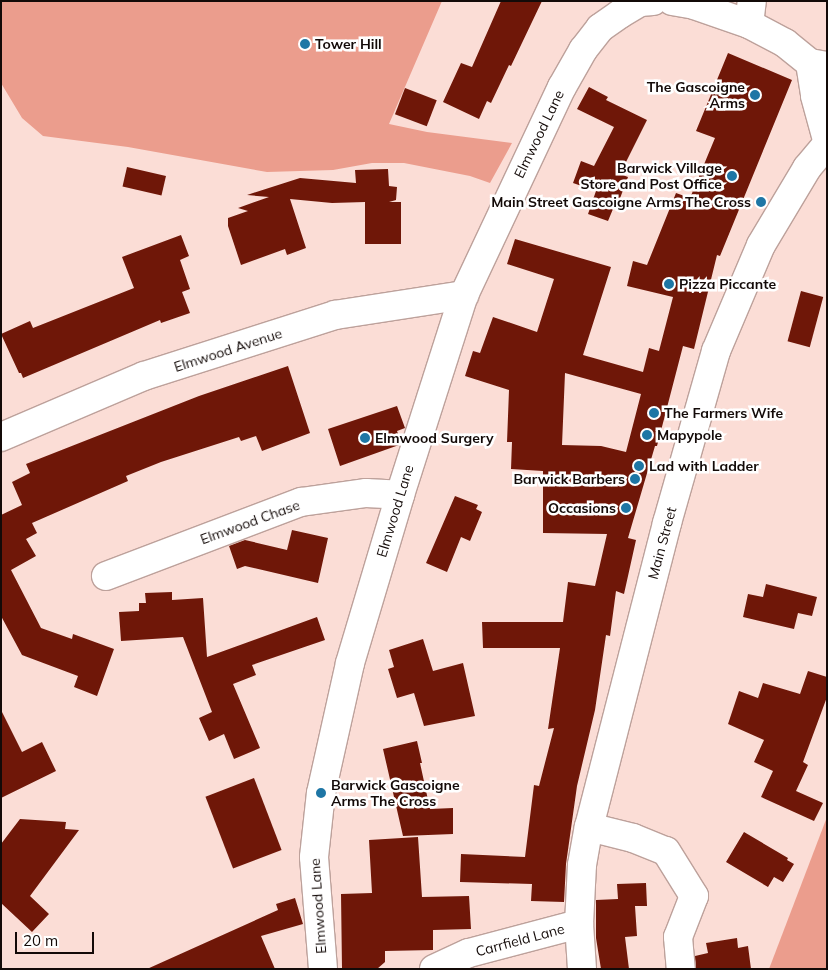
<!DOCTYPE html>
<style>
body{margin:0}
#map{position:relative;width:828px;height:970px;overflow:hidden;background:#fbddd6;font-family:Mulish,sans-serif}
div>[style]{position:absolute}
.green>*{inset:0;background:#eb9d8d}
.building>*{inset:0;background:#6f1708;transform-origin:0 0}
.roads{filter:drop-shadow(1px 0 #bda19b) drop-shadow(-1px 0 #bda19b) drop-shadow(0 1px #bda19b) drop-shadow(0 -1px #bda19b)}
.minor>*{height:28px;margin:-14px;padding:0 14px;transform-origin:14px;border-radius:14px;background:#fff}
.dots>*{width:14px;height:14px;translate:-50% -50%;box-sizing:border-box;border:2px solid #fff;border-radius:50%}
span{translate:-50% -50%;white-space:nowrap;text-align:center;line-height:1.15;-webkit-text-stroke:5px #fff;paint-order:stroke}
.poi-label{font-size:14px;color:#130a08;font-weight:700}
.left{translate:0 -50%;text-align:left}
.right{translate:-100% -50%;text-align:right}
.street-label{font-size:14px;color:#130a08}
.frame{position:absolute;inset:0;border:2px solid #130a08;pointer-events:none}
.scale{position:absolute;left:15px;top:932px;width:79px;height:22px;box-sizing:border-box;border:2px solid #130a08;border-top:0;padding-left:6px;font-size:15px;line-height:18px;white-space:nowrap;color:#130a08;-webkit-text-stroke:4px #fff;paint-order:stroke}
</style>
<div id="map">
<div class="green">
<i style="clip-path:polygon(1px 1px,442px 1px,389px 124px,427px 132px,512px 143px,490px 183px,470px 176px,404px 163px,372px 163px,333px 170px,267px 172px,128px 147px,43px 136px,22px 118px,1px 83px)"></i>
<i style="clip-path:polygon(827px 817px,827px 969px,769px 969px)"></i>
</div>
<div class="building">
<i style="clip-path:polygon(501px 1px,542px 1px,511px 66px,509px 65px,491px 103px,487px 101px,479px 119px,443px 102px,461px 63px,472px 67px)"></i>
<i style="clip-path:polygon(evenodd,728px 53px,792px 80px,720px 256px,717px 255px,694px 349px,683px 346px,657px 446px,655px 446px,628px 538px,636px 540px,624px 594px,616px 591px,610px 636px,606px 635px,595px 710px,577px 786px,566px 864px,564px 902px,531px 901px,532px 884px,460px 882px,461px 854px,525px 857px,534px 785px,539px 786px,554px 728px,548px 729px,560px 648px,483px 648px,482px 622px,563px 622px,568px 582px,595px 586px,607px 534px,543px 533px,543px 471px,511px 469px,512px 442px,507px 442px,509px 390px,465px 376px,473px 351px,480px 353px,493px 317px,537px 332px,554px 279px,507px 264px,515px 239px,611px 267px,583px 355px,643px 372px,649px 348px,659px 351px,673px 297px,627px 286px,633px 261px,647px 265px,676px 193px,690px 198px,715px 138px,696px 131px,728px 53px,565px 373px,641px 394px,626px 452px,601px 446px,562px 445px,565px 373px)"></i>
<i style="clip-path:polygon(589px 87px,608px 97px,606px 100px,647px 120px,620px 174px,628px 177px,616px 209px,613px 209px,608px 221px,588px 214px,596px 191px,573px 183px,581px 161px,594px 166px,614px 127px,577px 109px)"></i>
<i style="left:405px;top:88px;width:34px;height:28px;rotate:21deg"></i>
<i style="left:127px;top:167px;width:40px;height:20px;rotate:13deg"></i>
<i style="clip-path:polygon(388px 169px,389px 186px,397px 187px,396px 200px,389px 202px,401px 202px,401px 244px,365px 244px,365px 202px,332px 203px,290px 199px,306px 248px,287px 255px,285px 249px,241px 265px,228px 226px,228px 218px,248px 211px,238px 208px,269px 197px,247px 195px,300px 178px,356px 183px,355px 170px)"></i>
<i style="clip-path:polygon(181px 235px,189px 256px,180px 260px,190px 289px,182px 292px,190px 313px,161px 323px,160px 320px,23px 378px,21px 373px,19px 373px,1px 334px,30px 321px,33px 328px,134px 288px,122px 257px)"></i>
<i style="left:801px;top:291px;width:23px;height:52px;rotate:15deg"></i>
<i style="clip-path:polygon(288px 366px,310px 433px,262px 451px,256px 436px,241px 441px,239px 437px,161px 462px,126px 476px,128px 481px,32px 523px,37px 533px,26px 539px,36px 556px,11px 570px,41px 628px,72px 639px,73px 634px,114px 649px,97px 696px,74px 687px,78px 676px,22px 655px,1px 616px,1px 515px,22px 505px,12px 482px,30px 473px,26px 464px,199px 396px)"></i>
<i style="clip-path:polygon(397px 406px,405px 428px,397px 431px,401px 442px,399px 445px,340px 466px,328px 429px)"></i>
<i style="clip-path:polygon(455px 496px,478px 505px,476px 509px,482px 512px,470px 541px,461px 537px,447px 572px,426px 563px)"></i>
<i style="clip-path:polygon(292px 530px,328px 538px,318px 583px,245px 566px,237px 569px,229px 546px,245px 540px,287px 550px)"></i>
<i style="clip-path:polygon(766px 584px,817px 597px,812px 616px,798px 613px,794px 629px,743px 617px,748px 594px,763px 597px)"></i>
<i style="clip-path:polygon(172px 592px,172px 600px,203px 598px,207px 657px,317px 617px,325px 640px,252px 665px,256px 675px,233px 684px,260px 748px,234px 759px,224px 734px,209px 741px,199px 718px,212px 712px,183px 637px,121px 641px,119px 612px,139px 611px,139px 603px,146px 603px,145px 593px)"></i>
<i style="clip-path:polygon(423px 639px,433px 671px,463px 663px,475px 716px,424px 726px,414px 693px,397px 698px,388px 669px,394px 667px,389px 650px)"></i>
<i style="clip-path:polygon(808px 671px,827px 677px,827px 697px,803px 762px,808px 765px,796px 791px,823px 803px,814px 821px,761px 797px,773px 771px,754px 762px,764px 740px,728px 724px,739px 691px,758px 698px,763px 683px,800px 694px)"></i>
<i style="clip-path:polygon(1px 710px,22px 752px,42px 742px,56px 771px,1px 798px)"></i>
<i style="clip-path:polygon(417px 741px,422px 763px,420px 763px,430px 809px,453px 808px,453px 834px,403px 836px,383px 749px)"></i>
<i style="left:254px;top:778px;width:77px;height:52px;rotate:69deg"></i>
<i style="clip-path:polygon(20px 819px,66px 822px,65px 829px,79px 830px,30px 896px,49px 914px,32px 932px,1px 903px,1px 844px)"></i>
<i style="clip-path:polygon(744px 832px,788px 858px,787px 860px,794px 864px,783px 882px,774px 877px,768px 887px,726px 862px)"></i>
<i style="clip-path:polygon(418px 837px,422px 897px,469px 896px,471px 929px,433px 930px,433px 950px,385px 951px,385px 962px,377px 969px,342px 969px,341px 894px,372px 893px,369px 840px)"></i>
<i style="clip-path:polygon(646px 883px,647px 906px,635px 906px,637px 936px,625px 937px,629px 969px,601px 969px,596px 938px,596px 900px,618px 899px,617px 884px)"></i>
<i style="clip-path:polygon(295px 898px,303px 924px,261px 936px,275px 969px,147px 969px,278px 910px,276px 904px)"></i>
<i style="clip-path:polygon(737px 938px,738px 948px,748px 946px,751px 969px,696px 969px,695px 956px,708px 953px,706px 943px)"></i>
</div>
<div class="roads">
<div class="minor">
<i style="left:672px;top:1px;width:22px;rotate:10deg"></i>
<i style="left:694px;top:5px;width:58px;rotate:19.1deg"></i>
<i style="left:749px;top:24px;width:41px;rotate:27.8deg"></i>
<i style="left:785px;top:43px;width:32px;rotate:39deg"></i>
<i style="left:810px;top:63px;width:17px;rotate:10deg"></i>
<i style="left:749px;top:24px;width:23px;rotate:-83deg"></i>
<i style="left:810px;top:63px;width:33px;rotate:81deg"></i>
<i style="left:815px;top:96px;width:46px;rotate:74.7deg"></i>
<i style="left:1px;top:437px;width:155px;rotate:-23.1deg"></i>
<i style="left:144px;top:376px;width:201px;rotate:-17.7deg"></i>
<i style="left:335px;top:315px;width:131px;rotate:-8.8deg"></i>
<i style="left:106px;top:576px;width:209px;rotate:-20.8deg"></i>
<i style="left:301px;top:502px;width:66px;rotate:-7.9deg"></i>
<i style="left:366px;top:493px;width:34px;rotate:3deg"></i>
<i style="left:589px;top:827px;width:45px;rotate:14deg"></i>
<i style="left:633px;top:838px;width:35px;rotate:22deg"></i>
<i style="left:666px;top:851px;width:53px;rotate:58.1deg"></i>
<i style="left:694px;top:896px;width:44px;rotate:111.3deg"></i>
<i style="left:678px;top:937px;width:32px;rotate:85deg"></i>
<i style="left:323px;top:969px;width:112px;rotate:-94.6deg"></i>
<i style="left:314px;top:857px;width:64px;rotate:-83.8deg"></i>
<i style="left:321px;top:793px;width:133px;rotate:-77.4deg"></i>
<i style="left:350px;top:663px;width:175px;rotate:-73.4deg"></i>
<i style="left:400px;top:495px;width:210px;rotate:-72.3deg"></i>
<i style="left:464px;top:295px;width:230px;rotate:-64.8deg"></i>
<i style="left:562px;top:87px;width:43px;rotate:-60.4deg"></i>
<i style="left:583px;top:50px;width:28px;rotate:-52deg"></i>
<i style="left:600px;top:28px;width:24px;rotate:-35deg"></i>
<i style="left:620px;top:14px;width:23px;rotate:-31deg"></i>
<i style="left:640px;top:2px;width:13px;rotate:-4deg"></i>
<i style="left:434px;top:969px;width:38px;rotate:-25deg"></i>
<i style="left:469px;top:953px;width:114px;rotate:-14.8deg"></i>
<i style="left:582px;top:969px;width:45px;rotate:-93.8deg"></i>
<i style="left:579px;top:924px;width:59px;rotate:-87.1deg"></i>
<i style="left:582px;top:865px;width:39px;rotate:-80deg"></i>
<i style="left:589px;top:827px;width:314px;rotate:-75.6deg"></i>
<i style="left:667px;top:523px;width:179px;rotate:-74.1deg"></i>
<i style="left:716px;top:351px;width:115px;rotate:-67deg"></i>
<i style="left:761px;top:245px;width:90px;rotate:-59.1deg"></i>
<i style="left:807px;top:168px;width:31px;rotate:-50deg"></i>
</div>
</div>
<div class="dots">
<i style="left:305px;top:44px;background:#1e76a5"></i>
<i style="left:755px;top:95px;background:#1e76a5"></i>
<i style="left:732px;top:176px;background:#1e76a5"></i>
<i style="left:761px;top:202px;background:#1e76a5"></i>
<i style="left:669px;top:284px;background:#1e76a5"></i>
<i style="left:654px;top:413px;background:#1e76a5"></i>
<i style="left:647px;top:435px;background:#1e76a5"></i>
<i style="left:365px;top:438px;background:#1e76a5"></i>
<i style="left:639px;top:466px;background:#1e76a5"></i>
<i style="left:635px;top:479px;background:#1e76a5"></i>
<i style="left:626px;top:508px;background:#1e76a5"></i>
<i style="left:321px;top:793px;background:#1e76a5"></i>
</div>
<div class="poi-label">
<span class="left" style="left:315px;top:44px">Tower Hill</span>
<span class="right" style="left:745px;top:95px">The Gascoigne<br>Arms</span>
<span class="right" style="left:722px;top:176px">Barwick Village<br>Store and Post Office</span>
<span class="right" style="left:751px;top:202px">Main Street Gascoigne Arms The Cross</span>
<span class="left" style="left:679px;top:284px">Pizza Piccante</span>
<span class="left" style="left:664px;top:413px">The Farmers Wife</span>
<span class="left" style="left:657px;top:435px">Mapypole</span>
<span class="left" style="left:375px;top:438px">Elmwood Surgery</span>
<span class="left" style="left:649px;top:466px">Lad with Ladder</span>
<span class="right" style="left:625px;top:479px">Barwick Barbers</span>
<span class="right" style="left:616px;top:508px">Occasions</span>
<span class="left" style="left:331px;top:793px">Barwick Gascoigne<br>Arms The Cross</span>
</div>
<div class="street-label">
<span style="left:539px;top:134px;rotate:-64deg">Elmwood Lane</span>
<span style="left:228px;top:350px;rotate:-18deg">Elmwood Avenue</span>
<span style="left:395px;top:511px;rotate:-73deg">Elmwood Lane</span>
<span style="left:250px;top:522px;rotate:-20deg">Elmwood Chase</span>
<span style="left:662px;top:543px;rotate:-75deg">Main Street</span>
<span style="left:318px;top:906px;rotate:-94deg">Elmwood Lane</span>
<span style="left:520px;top:940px;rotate:-15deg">Carrfield Lane</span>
</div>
<div class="frame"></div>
<div class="scale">20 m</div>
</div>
